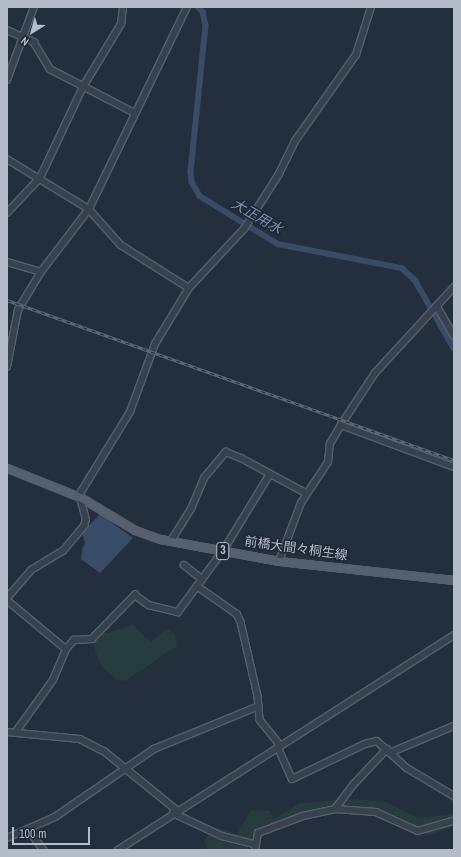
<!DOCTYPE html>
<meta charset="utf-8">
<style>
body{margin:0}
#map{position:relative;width:461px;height:857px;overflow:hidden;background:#242f3e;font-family:"Archivo Narrow","Noto Sans JP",sans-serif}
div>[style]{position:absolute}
.green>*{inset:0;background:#263c3f}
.water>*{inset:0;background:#394c67}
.canal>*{height:5.5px;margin:-2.75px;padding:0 2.75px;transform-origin:2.75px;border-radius:2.75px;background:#394c67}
.roads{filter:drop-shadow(1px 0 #565f6c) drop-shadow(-1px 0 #565f6c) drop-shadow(0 1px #565f6c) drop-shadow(0 -1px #565f6c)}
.minor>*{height:5.5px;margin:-2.75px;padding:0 2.75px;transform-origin:2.75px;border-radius:2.75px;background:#38414e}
.major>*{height:7px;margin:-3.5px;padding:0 3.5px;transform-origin:3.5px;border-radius:3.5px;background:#56606e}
.rail>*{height:3px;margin-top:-1.5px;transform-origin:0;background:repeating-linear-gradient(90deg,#1d2633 0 4.5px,#5a6575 0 9px);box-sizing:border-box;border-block:1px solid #5a6575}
span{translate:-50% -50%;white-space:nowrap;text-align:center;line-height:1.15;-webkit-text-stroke:3px #1d2633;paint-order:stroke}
.shield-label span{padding:1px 3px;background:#1d2633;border:1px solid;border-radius:3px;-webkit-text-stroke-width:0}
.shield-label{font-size:12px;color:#b4bcc9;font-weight:700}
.street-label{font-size:13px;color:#b4bcc9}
.water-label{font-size:14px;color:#7c92b1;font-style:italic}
.frame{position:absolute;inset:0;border:8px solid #b4bcc9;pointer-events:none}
.north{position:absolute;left:12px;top:12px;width:40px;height:40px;-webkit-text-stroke:3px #1d2633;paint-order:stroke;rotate:217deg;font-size:11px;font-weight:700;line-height:16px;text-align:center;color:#b4bcc9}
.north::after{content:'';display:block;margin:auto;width:14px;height:18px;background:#b4bcc9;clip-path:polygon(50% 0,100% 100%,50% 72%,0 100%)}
.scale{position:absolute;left:12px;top:827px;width:78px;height:18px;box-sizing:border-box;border:2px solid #b4bcc9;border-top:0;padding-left:5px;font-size:12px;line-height:14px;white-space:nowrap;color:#b4bcc9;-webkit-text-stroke:3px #1d2633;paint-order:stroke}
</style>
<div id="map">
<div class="green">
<i style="clip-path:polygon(133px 625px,151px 642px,168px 628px,175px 635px,177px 646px,125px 681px,117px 680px,101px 666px,93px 645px,98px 633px,108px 633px)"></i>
<i style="clip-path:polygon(355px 799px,386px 802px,418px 818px,454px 814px,454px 826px,426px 836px,393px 823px,382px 811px,352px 806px,301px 813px,261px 836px,245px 850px,208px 850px,204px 840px,217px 828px,237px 834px,251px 810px,269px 811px,275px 818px,300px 803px)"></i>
</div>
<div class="water">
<i style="clip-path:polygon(100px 514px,133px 538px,100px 573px,81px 559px,82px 549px,85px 543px,82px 533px)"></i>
</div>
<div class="canal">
<i style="left:198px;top:7px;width:7px;rotate:45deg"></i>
<i style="left:203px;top:12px;width:14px;rotate:78deg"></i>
<i style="left:206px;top:26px;width:146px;rotate:95.9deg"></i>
<i style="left:191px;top:171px;width:11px;rotate:85deg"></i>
<i style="left:192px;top:182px;width:16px;rotate:60deg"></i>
<i style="left:200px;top:196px;width:92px;rotate:31.6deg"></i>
<i style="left:278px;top:244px;width:126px;rotate:11deg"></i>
<i style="left:402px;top:268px;width:18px;rotate:43deg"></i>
<i style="left:415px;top:280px;width:78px;rotate:60.2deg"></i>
</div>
<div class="roads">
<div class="minor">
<i style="left:7px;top:30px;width:30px;rotate:24deg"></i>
<i style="left:34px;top:42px;width:31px;rotate:59deg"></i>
<i style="left:50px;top:69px;width:96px;rotate:27.4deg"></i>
<i style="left:7px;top:80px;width:78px;rotate:-69.7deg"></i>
<i style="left:7px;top:159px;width:96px;rotate:31.4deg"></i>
<i style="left:89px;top:209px;width:48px;rotate:48.4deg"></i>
<i style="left:121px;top:245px;width:80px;rotate:32.3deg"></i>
<i style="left:7px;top:213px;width:48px;rotate:-46.7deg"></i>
<i style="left:40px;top:178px;width:101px;rotate:-64.7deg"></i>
<i style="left:83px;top:87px;width:74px;rotate:-58.9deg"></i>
<i style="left:121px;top:24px;width:17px;rotate:-83deg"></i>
<i style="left:7px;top:262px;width:35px;rotate:16deg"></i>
<i style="left:437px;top:306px;width:34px;rotate:60deg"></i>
<i style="left:7px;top:367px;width:58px;rotate:-79.1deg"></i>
<i style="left:18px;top:310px;width:44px;rotate:-58.8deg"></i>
<i style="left:41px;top:272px;width:79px;rotate:-52.7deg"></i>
<i style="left:89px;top:209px;width:225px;rotate:-64.1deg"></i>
<i style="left:341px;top:425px;width:121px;rotate:20.4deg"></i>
<i style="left:171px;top:541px;width:38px;rotate:-58deg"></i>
<i style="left:191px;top:509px;width:34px;rotate:-67deg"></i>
<i style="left:204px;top:478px;width:34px;rotate:-50deg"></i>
<i style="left:226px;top:452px;width:16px;rotate:22deg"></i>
<i style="left:241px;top:458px;width:74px;rotate:28.3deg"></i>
<i style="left:279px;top:561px;width:62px;rotate:-69.2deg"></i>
<i style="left:301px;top:503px;width:49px;rotate:-56.6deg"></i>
<i style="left:328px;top:462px;width:18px;rotate:-84deg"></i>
<i style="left:330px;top:444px;width:22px;rotate:-60deg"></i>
<i style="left:341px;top:425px;width:62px;rotate:-56.8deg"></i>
<i style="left:375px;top:373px;width:117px;rotate:-47.4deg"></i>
<i style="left:184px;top:565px;width:23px;rotate:38deg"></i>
<i style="left:197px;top:586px;width:49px;rotate:35deg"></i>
<i style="left:237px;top:614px;width:9px;rotate:63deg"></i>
<i style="left:241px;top:622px;width:76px;rotate:77.1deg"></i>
<i style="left:258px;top:696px;width:24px;rotate:85deg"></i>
<i style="left:260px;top:720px;width:32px;rotate:51deg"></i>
<i style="left:7px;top:598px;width:37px;rotate:-49deg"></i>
<i style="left:31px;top:570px;width:37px;rotate:-31deg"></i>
<i style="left:63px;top:551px;width:33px;rotate:-50deg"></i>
<i style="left:84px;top:526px;width:6px;rotate:-72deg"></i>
<i style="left:86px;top:520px;width:24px;rotate:-105deg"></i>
<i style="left:80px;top:497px;width:5px;rotate:-79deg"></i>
<i style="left:81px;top:492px;width:94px;rotate:-58.5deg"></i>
<i style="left:130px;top:412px;width:72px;rotate:-69.8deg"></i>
<i style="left:155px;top:344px;width:66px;rotate:-58.7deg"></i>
<i style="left:189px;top:288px;width:81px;rotate:-47deg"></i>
<i style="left:244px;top:229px;width:65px;rotate:-57.5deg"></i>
<i style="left:279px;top:174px;width:37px;rotate:-64deg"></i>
<i style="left:295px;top:141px;width:105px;rotate:-54.7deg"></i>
<i style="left:356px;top:55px;width:50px;rotate:-72.6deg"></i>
<i style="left:7px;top:600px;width:77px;rotate:39.7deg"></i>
<i style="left:7px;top:732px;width:73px;rotate:5.5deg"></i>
<i style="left:80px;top:739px;width:27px;rotate:27deg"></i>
<i style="left:104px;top:751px;width:95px;rotate:39deg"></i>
<i style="left:15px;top:733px;width:65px;rotate:-54.4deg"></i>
<i style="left:53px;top:680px;width:34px;rotate:-67deg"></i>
<i style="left:66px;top:649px;width:12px;rotate:-48deg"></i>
<i style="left:74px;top:640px;width:18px;rotate:-3deg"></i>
<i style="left:92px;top:639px;width:62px;rotate:-45.7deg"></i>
<i style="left:135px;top:595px;width:17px;rotate:36deg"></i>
<i style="left:149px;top:605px;width:30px;rotate:14deg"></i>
<i style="left:178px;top:612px;width:76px;rotate:-53.6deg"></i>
<i style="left:223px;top:551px;width:90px;rotate:-58.6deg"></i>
<i style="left:278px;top:747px;width:35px;rotate:66deg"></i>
<i style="left:292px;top:779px;width:81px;rotate:-25.6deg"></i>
<i style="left:365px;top:744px;width:12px;rotate:-14deg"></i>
<i style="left:377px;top:741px;width:40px;rotate:42deg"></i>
<i style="left:407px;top:768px;width:55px;rotate:30.8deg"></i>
<i style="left:392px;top:752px;width:67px;rotate:-22.8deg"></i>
<i style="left:335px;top:809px;width:31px;rotate:-53deg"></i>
<i style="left:354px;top:784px;width:48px;rotate:-46.7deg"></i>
<i style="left:173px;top:813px;width:54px;rotate:25.1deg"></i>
<i style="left:222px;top:836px;width:33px;rotate:14deg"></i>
<i style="left:28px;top:829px;width:26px;rotate:53deg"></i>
<i style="left:7px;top:838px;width:52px;rotate:-23.6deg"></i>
<i style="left:55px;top:817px;width:120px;rotate:-34.5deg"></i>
<i style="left:154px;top:749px;width:113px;rotate:-22.3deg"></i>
<i style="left:118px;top:850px;width:399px;rotate:-32.6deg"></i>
<i style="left:255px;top:850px;width:17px;rotate:-80deg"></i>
<i style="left:258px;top:833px;width:48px;rotate:-20.7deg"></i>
<i style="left:303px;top:816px;width:33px;rotate:-12deg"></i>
<i style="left:335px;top:809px;width:41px;rotate:4.2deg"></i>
<i style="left:376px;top:812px;width:46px;rotate:24.3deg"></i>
<i style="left:418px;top:831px;width:37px;rotate:-16deg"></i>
</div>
<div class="major">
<i style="left:7px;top:468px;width:79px;rotate:21.7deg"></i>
<i style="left:80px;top:497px;width:64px;rotate:31deg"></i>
<i style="left:135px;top:530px;width:27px;rotate:20deg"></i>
<i style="left:160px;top:539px;width:121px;rotate:10.5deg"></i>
<i style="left:279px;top:561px;width:176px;rotate:6.2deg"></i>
</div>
</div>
<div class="rail">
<i style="left:7px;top:300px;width:475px;rotate:19.7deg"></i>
</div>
<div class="shield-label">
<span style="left:223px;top:551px">3</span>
</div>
<div class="street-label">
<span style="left:296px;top:549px;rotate:8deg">前橋大間々桐生線</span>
</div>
<div class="water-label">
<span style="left:257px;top:216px;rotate:30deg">大正用水</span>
</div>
<div class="frame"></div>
<div class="north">N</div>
<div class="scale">100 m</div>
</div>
